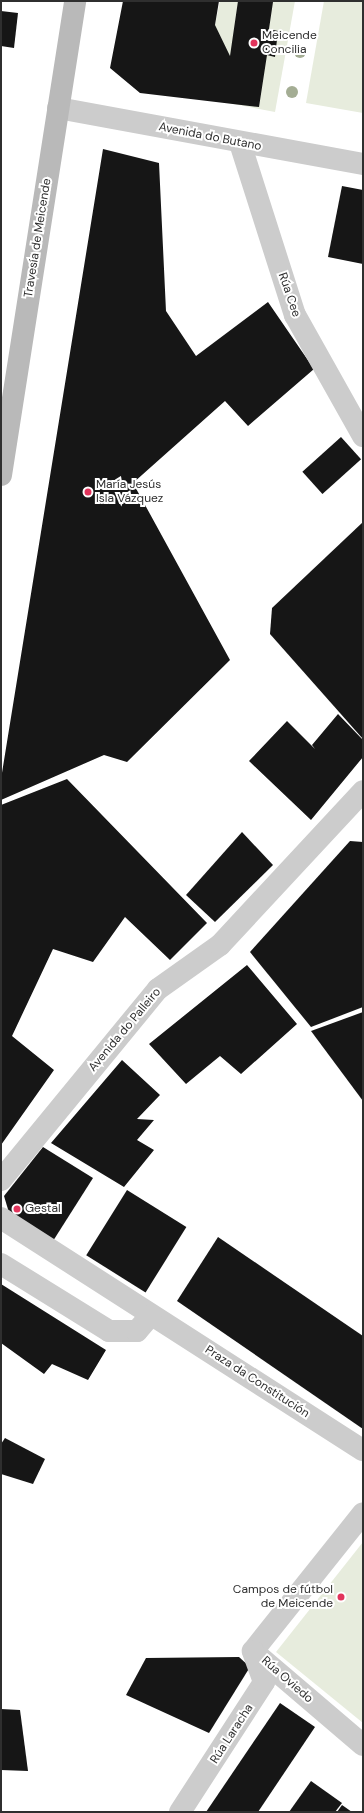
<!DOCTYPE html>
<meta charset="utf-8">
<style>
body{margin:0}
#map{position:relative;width:364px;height:1813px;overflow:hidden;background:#fff;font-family:"DM Sans",sans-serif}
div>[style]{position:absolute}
.green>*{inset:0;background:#e7ecdd}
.building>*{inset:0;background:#161616;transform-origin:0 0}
.street>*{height:22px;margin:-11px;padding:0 11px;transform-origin:11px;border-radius:11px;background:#ccc}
.secondary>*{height:22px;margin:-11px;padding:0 11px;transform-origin:11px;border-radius:11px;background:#b9b9b9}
.trees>*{width:12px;height:12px;margin:-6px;border-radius:50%;background:#a4ad94}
.dots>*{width:11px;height:11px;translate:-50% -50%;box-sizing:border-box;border:2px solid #fff;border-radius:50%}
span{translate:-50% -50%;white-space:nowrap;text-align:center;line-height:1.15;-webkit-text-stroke:4px #fff;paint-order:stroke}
.poi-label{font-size:12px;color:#2f2f2f}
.left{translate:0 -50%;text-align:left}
.right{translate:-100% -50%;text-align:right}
.street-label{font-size:12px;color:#2f2f2f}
.frame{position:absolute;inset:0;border:2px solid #2f2f2f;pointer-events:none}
</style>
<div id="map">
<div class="green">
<i style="clip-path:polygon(220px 1px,295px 1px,275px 112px,223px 102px,215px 25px)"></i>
<i style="clip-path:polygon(324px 1px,363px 1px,363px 113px,306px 103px)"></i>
<i style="clip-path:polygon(363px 1542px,363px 1723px,276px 1652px)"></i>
</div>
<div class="building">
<i style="clip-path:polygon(123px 1px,219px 1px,215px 25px,230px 56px,238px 1px,282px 1px,273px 2px,269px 29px,278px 31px,275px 57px,267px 55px,259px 107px,140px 93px,110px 68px)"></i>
<i style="clip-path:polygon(1px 11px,18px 13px,14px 48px,1px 46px)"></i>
<i style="clip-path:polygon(103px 149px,159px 163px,166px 311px,196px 356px,268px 302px,314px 369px,248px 426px,225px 401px,133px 483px,230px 660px,127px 762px,104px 755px,1px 800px,1px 779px)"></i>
<i style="clip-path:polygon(342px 186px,363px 190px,363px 264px,328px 257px)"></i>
<i style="left:341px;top:437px;width:30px;height:52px;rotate:48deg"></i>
<i style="clip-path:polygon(363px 522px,363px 739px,270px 634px,272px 608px)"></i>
<i style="clip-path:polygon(338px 714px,363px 740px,363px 757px,311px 820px,249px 761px,287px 721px,315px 749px,312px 745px)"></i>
<i style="clip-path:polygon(67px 779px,207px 923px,170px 960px,125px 917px,93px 962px,53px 949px,12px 1036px,54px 1070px,1px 1145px,1px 805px)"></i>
<i style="clip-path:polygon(242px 832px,273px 865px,215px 922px,186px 895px)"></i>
<i style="clip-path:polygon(350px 841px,363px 842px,363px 1007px,311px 1027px,250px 952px)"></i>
<i style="clip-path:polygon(247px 965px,297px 1024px,241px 1074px,220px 1056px,186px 1084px,149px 1044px)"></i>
<i style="clip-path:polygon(363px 1012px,363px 1101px,311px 1031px)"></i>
<i style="clip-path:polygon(122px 1060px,160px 1095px,137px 1119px,154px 1120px,137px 1140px,154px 1150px,124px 1187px,51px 1143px)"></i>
<i style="clip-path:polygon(43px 1147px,93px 1178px,53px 1241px,10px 1216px,4px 1196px)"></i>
<i style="left:127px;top:1190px;width:70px;height:77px;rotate:32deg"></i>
<i style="clip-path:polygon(218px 1237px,363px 1336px,363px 1429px,177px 1301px)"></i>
<i style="clip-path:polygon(1px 1284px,106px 1350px,88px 1380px,52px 1364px,44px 1374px,1px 1343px)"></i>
<i style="clip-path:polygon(5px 1438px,45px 1459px,33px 1484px,1px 1474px,1px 1444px)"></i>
<i style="clip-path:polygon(239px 1657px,250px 1667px,209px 1733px,126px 1695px,146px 1658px)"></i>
<i style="clip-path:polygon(280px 1703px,315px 1727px,258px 1812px,206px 1812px)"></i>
<i style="clip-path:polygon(1px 1709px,20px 1710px,28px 1771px,1px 1770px)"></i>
<i style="clip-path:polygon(311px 1781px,342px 1803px,335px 1812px,289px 1812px)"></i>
<i style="clip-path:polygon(342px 1805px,352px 1812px,337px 1812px)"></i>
</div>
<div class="street">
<i style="left:58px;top:108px;width:310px;rotate:10.4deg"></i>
<i style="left:240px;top:143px;width:181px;rotate:72.3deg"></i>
<i style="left:295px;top:315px;width:139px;rotate:60.7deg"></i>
<i style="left:1px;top:1180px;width:247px;rotate:-50.6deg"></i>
<i style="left:158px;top:989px;width:76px;rotate:-35.4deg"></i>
<i style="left:220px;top:945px;width:210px;rotate:-47.1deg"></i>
<i style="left:1px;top:1218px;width:430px;rotate:32.7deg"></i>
<i style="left:1px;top:1264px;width:127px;rotate:31.8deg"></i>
<i style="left:109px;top:1331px;width:28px"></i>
<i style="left:137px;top:1331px;width:21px;rotate:-49deg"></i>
<i style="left:253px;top:1651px;width:176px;rotate:-51.4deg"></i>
<i style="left:254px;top:1652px;width:143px;rotate:40.5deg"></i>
<i style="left:180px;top:1812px;width:155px;rotate:-57.1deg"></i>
<i style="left:264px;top:1682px;width:33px;rotate:-110deg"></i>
</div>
<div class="secondary">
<i style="left:1px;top:475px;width:480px;rotate:-81.1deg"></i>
</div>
<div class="trees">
<i style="left:300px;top:52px"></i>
<i style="left:292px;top:92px"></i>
</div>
<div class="dots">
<i style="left:254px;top:43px;background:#e2345c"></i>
<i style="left:88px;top:492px;background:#e2345c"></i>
<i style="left:17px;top:1209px;background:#e2345c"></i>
<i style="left:341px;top:1597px;background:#e2345c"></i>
</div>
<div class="poi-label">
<span class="left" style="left:262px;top:43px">Meicende<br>Concilia</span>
<span class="left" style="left:96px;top:492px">María Jesús<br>Isla Vázquez</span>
<span class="left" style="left:25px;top:1209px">Gestal</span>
<span class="right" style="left:333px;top:1597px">Campos de fútbol<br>de Meicende</span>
</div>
<div class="street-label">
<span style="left:210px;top:137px;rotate:11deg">Avenida do Butano</span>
<span style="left:38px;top:238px;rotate:-81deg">Travesía de Meicende</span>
<span style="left:289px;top:295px;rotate:71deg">Rúa Cee</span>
<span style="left:125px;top:1030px;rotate:-50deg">Avenida do Palleiro</span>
<span style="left:257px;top:1382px;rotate:33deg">Praza da Constitución</span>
<span style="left:287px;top:1680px;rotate:41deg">Rúa Oviedo</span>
<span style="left:232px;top:1734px;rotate:-57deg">Rúa Laracha</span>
</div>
<div class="frame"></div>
</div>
